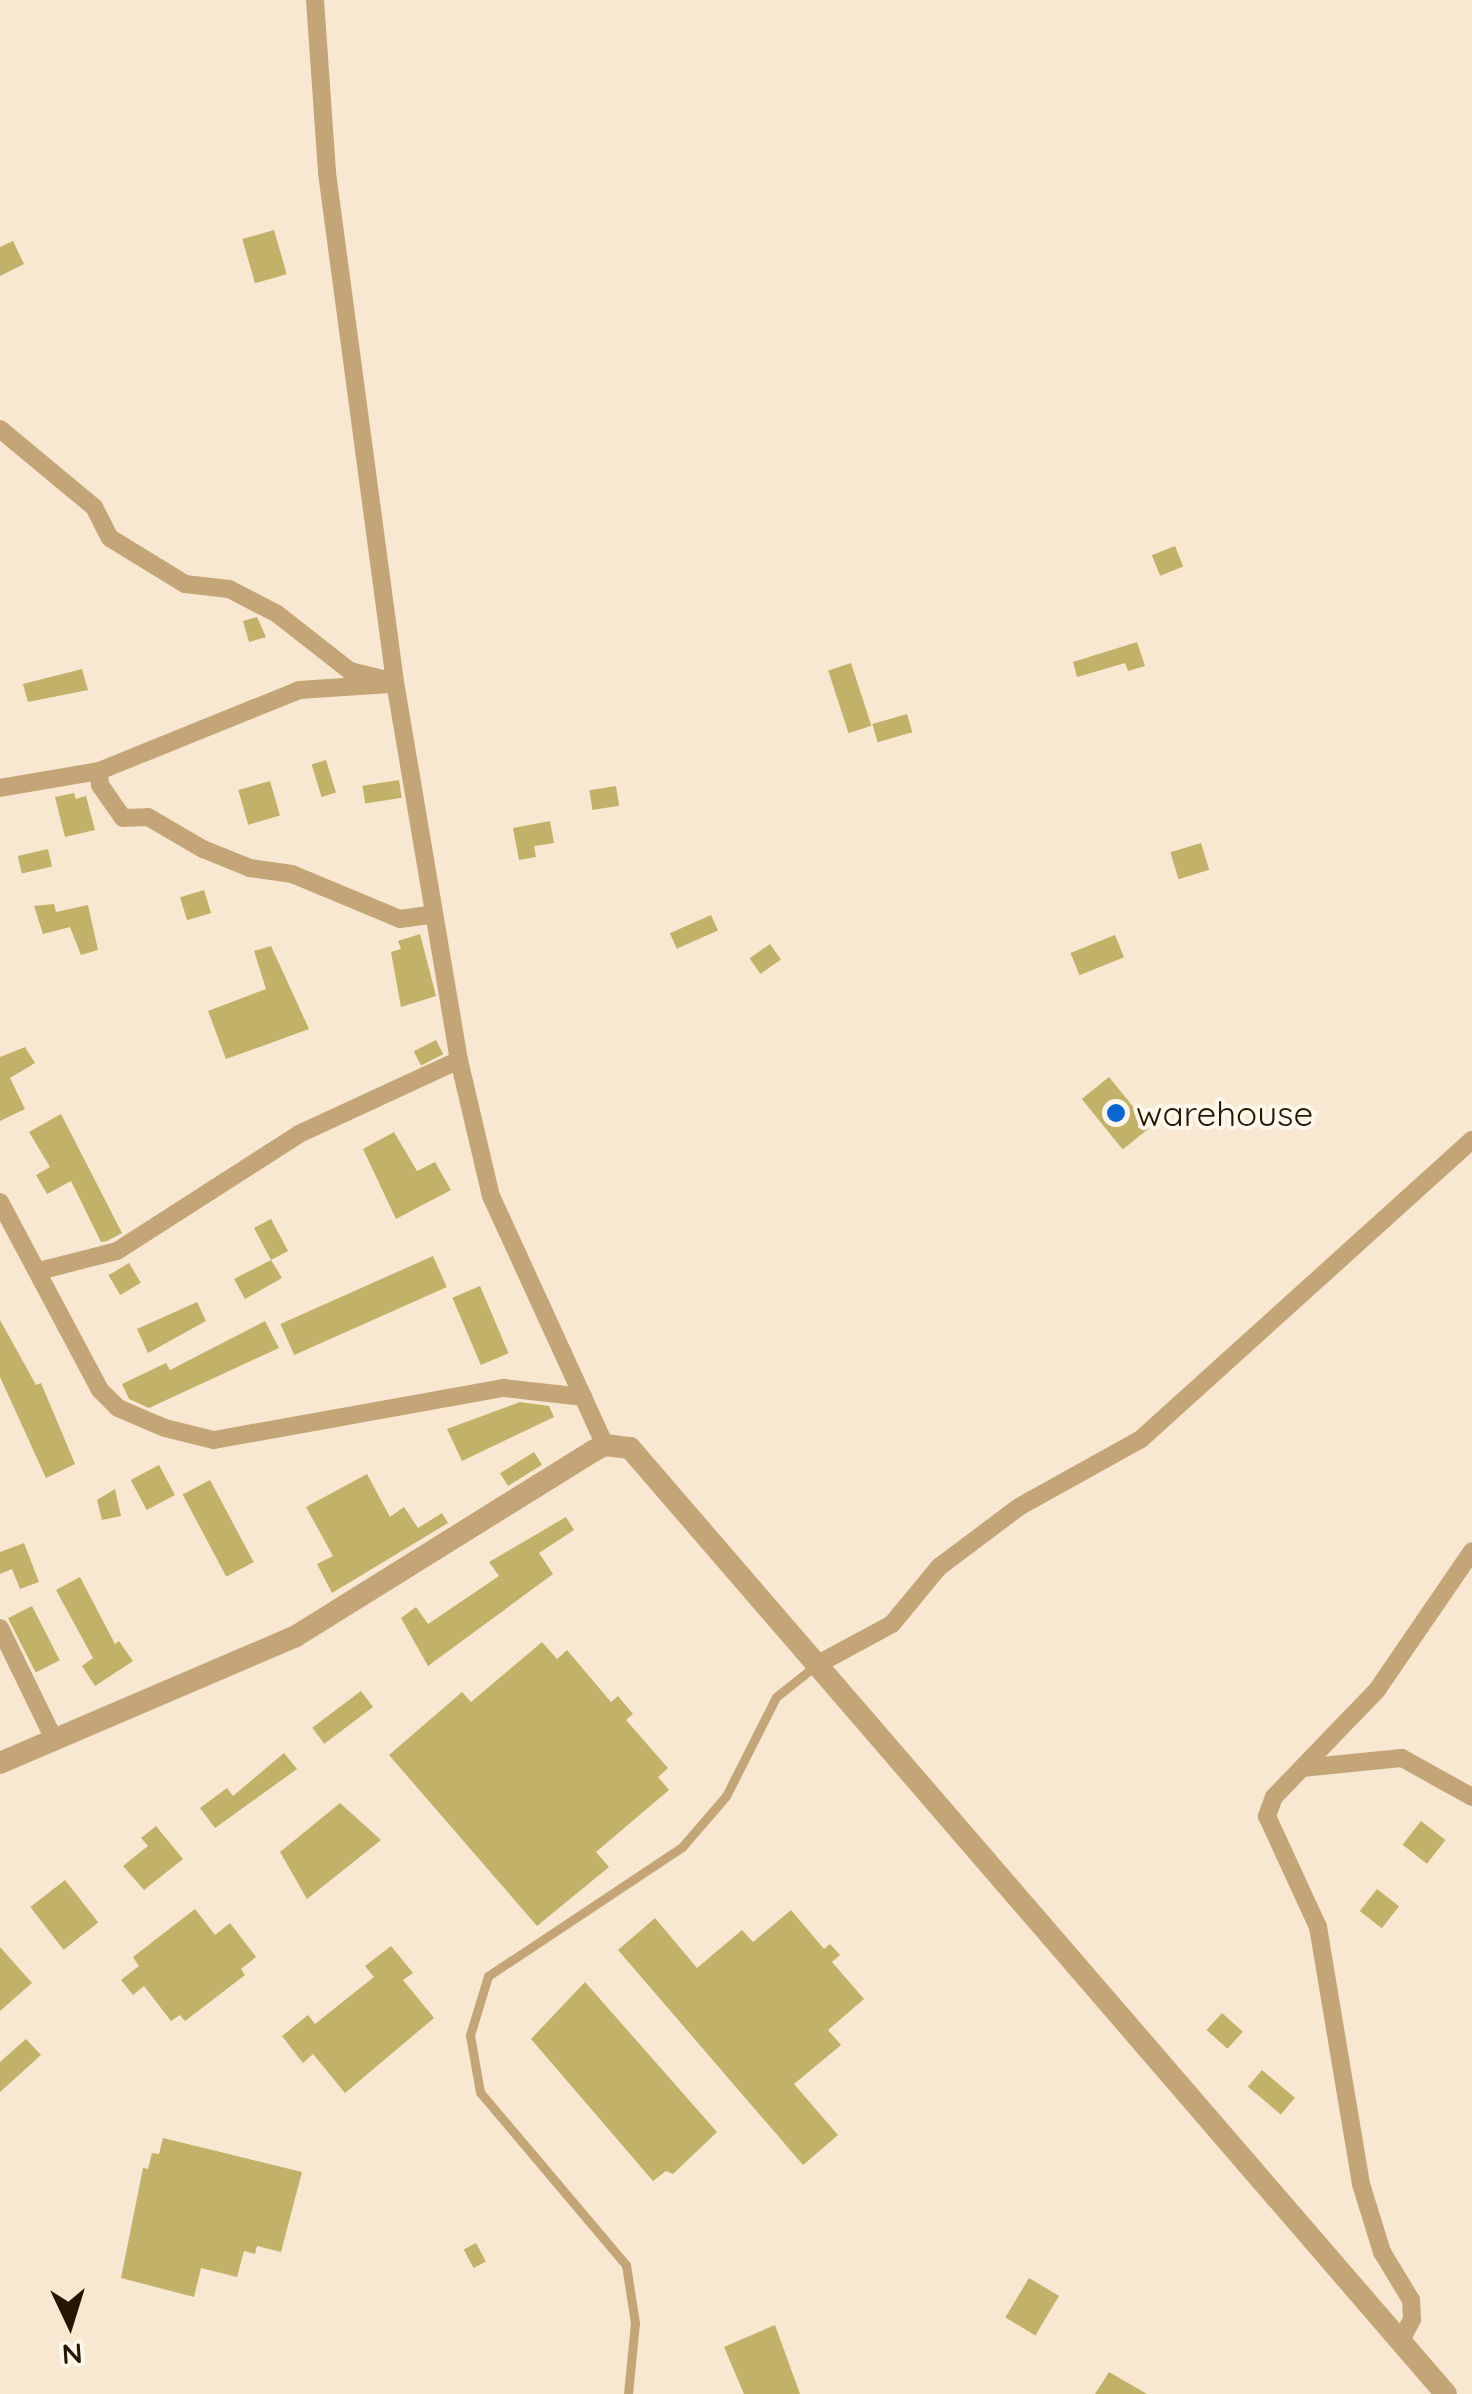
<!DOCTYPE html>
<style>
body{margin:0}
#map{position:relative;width:1472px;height:2394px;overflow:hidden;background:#f8e8d1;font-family:Quicksand,sans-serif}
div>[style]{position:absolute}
.building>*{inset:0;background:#c2b168;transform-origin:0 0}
.service>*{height:9px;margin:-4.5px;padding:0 4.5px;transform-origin:4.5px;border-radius:4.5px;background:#c4a578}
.minor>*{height:18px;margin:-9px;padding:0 9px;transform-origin:9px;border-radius:9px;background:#c4a578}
.tertiary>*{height:22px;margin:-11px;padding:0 11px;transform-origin:11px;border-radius:11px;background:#c4a578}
.dots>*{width:28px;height:28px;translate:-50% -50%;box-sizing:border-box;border:5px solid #fff7eb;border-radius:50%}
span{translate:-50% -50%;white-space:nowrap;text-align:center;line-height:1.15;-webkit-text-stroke:8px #fff7eb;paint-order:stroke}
.poi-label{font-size:35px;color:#241600}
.left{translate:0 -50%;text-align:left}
.north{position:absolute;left:20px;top:2274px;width:100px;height:100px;-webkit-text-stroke:8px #fff7eb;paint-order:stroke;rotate:176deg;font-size:28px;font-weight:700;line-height:40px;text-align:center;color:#241600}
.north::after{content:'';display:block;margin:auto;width:35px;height:45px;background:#241600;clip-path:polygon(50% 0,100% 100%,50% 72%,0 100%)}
</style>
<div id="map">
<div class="building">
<i style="left:274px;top:230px;width:46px;height:33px;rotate:74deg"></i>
<i style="clip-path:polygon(13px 241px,24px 264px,0 276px,0 247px)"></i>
<i style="left:1175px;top:546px;width:22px;height:25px;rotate:68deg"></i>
<i style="clip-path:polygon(257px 617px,266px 637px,249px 642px,243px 621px)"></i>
<i style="clip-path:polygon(1137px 642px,1145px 666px,1128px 671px,1125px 663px,1077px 677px,1073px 662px)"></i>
<i style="left:851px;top:663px;width:66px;height:24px;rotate:72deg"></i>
<i style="clip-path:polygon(82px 669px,88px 690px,28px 702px,23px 684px)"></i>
<i style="left:907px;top:714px;width:19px;height:36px;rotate:74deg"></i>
<i style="left:326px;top:760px;width:34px;height:15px;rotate:73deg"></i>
<i style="left:399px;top:780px;width:18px;height:37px;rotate:81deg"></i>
<i style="left:270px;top:781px;width:36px;height:33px;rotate:74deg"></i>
<i style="left:616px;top:786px;width:20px;height:27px;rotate:81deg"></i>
<i style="clip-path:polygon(74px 793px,76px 799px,86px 796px,95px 830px,65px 837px,55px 797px)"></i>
<i style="clip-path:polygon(550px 821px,554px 843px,534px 846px,536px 857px,519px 860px,513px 828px)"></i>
<i style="left:1201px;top:843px;width:28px;height:32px;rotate:73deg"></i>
<i style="left:48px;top:849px;width:18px;height:31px;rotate:77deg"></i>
<i style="left:204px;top:890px;width:24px;height:25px;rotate:73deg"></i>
<i style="clip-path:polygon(54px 904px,56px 912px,88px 905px,98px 950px,81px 955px,70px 927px,43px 934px,34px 906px)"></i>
<i style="left:711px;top:915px;width:17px;height:45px;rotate:66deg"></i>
<i style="clip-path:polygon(420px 934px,436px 996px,401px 1007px,391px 952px,401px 949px,398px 941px)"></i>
<i style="left:1115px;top:935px;width:24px;height:48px;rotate:68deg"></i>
<i style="left:770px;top:944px;width:19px;height:25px;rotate:55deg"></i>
<i style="clip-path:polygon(271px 946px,309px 1029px,226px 1059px,208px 1011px,266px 989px,254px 951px)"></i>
<i style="left:436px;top:1040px;width:16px;height:25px;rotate:63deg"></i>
<i style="clip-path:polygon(25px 1047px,35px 1063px,10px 1078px,25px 1109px,0 1121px,0 1057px)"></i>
<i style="left:1109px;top:1077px;width:65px;height:35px;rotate:51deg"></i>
<i style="clip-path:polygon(61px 1114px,122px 1233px,107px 1241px,101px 1242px,71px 1181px,47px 1194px,36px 1175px,50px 1167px,29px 1132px)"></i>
<i style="clip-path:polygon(394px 1132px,417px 1171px,435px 1162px,451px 1190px,396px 1219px,363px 1149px)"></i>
<i style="clip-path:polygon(271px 1219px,288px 1251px,271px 1260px,282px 1278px,245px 1299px,234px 1279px,271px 1260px,254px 1228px)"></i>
<i style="left:433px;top:1256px;width:34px;height:167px;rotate:66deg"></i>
<i style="left:129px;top:1263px;width:23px;height:24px;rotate:59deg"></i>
<i style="left:480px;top:1286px;width:73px;height:30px;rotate:67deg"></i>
<i style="clip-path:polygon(197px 1302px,206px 1321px,148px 1353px,137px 1329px)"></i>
<i style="clip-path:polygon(0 1320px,36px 1385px,41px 1383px,75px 1464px,46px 1478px,0 1377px)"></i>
<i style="clip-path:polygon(265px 1321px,279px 1348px,149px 1408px,129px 1399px,122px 1384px,166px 1363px,170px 1370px)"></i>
<i style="clip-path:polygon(520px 1402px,549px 1406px,554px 1417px,462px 1461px,447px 1429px)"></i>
<i style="left:534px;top:1452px;width:15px;height:40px;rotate:58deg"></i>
<i style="left:159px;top:1465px;width:34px;height:32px;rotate:62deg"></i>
<i style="clip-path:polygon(367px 1474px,390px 1517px,404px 1507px,418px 1528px,442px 1513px,448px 1523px,332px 1593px,317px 1564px,333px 1556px,306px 1507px)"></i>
<i style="left:210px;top:1480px;width:93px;height:31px;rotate:62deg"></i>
<i style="clip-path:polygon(115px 1489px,121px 1516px,102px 1520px,97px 1500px)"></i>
<i style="clip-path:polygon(566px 1517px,574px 1530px,539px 1553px,553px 1574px,428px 1666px,401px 1618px,416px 1607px,428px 1624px,499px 1576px,489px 1562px)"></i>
<i style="clip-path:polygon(24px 1543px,39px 1582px,20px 1589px,12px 1569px,0 1574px,0 1552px)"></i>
<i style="clip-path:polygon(80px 1577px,115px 1644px,119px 1641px,133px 1661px,95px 1686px,82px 1666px,93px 1658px,56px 1590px)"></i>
<i style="left:32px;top:1606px;width:61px;height:27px;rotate:63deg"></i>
<i style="clip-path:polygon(542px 1642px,557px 1659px,567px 1650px,611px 1702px,618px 1696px,633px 1714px,626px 1720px,668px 1768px,658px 1777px,669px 1790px,596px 1852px,609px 1867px,537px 1926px,389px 1755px,462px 1692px,471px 1702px)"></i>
<i style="left:361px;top:1691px;width:20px;height:61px;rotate:53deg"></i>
<i style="clip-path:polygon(284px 1753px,297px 1769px,215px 1828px,200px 1808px,227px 1788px,233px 1796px)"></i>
<i style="clip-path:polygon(340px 1803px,381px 1840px,307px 1899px,280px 1852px)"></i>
<i style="left:1421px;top:1821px;width:31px;height:30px;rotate:38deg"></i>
<i style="clip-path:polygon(156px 1826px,183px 1859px,144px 1890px,123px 1866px,148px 1846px,141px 1838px)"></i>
<i style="left:65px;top:1880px;width:54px;height:44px;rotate:52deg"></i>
<i style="left:1377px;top:1889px;width:28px;height:28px;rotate:38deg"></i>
<i style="clip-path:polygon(195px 1909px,215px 1935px,230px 1923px,256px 1957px,241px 1969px,245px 1975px,185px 2021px,180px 2015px,171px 2021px,144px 1986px,133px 1995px,121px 1980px,139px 1966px,133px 1957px)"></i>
<i style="clip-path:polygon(791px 1910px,824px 1949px,830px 1944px,840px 1955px,832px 1962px,864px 1999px,828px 2030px,841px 2045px,794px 2084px,838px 2135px,803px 2165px,618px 1950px,655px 1918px,697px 1968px,742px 1930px,753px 1942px)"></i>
<i style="clip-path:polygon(391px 1946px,413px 1973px,403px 1980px,434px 2018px,345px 2093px,313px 2054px,303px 2063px,282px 2036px,308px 2015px,315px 2024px,374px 1977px,365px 1966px)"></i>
<i style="clip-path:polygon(0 1947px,32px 1983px,0 2011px)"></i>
<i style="clip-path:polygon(585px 1982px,717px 2132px,673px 2174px,666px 2171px,653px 2181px,531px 2039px)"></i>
<i style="left:1222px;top:2013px;width:28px;height:23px;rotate:42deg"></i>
<i style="clip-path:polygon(26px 2039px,41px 2055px,0 2092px,0 2062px)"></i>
<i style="left:1262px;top:2070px;width:43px;height:22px;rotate:40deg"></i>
<i style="clip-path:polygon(163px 2138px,302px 2172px,281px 2252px,257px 2246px,255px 2254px,244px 2251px,237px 2277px,201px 2268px,194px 2297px,121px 2278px,143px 2168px,148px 2169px,152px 2153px,159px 2154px)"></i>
<i style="left:476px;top:2243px;width:21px;height:14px;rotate:62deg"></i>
<i style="left:1029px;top:2278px;width:35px;height:46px;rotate:31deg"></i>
<i style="clip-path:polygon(775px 2325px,800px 2394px,744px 2394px,724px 2347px)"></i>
<i style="clip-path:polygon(1109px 2372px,1147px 2394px,1095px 2394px)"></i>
</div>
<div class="service">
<i style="left:628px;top:2394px;width:71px;rotate:-84.4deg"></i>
<i style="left:635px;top:2323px;width:59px;rotate:-98.8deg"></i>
<i style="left:626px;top:2265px;width:226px;rotate:-130.2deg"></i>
<i style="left:480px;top:2092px;width:58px;rotate:-100deg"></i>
<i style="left:470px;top:2035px;width:62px;rotate:-73deg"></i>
<i style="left:488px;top:1976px;width:233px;rotate:-33.6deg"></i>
<i style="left:682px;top:1847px;width:67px;rotate:-49.2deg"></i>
<i style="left:726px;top:1796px;width:111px;rotate:-63.2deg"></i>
<i style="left:776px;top:1697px;width:50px;rotate:-38.5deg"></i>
</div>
<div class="minor">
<i style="left:315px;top:0;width:173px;rotate:86deg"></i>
<i style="left:327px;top:173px;width:514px;rotate:82.39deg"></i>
<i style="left:395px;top:682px;width:383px;rotate:80.4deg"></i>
<i style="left:459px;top:1060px;width:140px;rotate:76.8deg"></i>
<i style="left:491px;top:1196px;width:274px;rotate:65.4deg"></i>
<i style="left:0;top:429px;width:122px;rotate:39.7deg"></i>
<i style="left:94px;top:507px;width:35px;rotate:63deg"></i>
<i style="left:110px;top:538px;width:88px;rotate:31.5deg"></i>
<i style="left:185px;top:584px;width:44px;rotate:6.5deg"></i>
<i style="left:229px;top:589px;width:53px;rotate:27.1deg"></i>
<i style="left:276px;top:613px;width:94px;rotate:38.1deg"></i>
<i style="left:350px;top:671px;width:46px;rotate:13.7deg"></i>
<i style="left:99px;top:771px;width:14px;rotate:86deg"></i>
<i style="left:100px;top:785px;width:40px;rotate:55.1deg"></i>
<i style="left:123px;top:818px;width:25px;rotate:-2deg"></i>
<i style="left:148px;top:817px;width:64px;rotate:30.2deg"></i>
<i style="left:203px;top:849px;width:51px;rotate:22deg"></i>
<i style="left:250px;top:868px;width:42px;rotate:8.1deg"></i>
<i style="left:292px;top:874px;width:117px;rotate:22.6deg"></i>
<i style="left:400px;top:919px;width:34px;rotate:-8deg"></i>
<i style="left:0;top:788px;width:100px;rotate:-9.7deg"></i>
<i style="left:99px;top:771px;width:216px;rotate:-22deg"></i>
<i style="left:299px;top:690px;width:91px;rotate:-3.8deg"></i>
<i style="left:0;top:1202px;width:213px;rotate:62deg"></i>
<i style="left:100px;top:1390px;width:25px;rotate:45deg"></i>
<i style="left:118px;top:1408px;width:51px;rotate:23.1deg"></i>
<i style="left:165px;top:1428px;width:50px;rotate:13.8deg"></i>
<i style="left:214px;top:1440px;width:295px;rotate:-10.2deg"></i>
<i style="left:504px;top:1388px;width:80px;rotate:6.5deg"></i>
<i style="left:39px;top:1271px;width:81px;rotate:-14.4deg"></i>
<i style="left:117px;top:1251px;width:216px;rotate:-32.7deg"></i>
<i style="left:299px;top:1134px;width:176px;rotate:-24.8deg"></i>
<i style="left:0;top:1628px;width:123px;rotate:64.1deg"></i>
<i style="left:818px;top:1664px;width:84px;rotate:-28.4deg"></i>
<i style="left:892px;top:1624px;width:74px;rotate:-50.5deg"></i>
<i style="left:939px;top:1567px;width:100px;rotate:-36.9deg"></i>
<i style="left:1019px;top:1507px;width:140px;rotate:-29.1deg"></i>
<i style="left:1141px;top:1439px;width:446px;rotate:-42.1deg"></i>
<i style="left:1302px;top:1768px;width:100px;rotate:-5.7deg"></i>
<i style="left:1402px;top:1758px;width:80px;rotate:29.1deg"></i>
<i style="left:1400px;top:2342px;width:26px;rotate:-62deg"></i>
<i style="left:1412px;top:2319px;width:19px;rotate:-93deg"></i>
<i style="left:1411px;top:2300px;width:56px;rotate:-121.1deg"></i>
<i style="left:1382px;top:2252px;width:71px;rotate:-107.2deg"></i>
<i style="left:1361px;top:2184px;width:261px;rotate:-99.5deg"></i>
<i style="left:1318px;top:1927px;width:122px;rotate:-114.7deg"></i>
<i style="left:1267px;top:1816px;width:20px;rotate:-70deg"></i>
<i style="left:1274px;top:1797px;width:149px;rotate:-46.1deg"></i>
<i style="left:1377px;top:1690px;width:168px;rotate:-55.6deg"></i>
</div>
<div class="tertiary">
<i style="left:0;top:1763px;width:322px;rotate:-23.2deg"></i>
<i style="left:296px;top:1636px;width:350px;rotate:-31.9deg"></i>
<i style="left:593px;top:1451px;width:13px;rotate:-27deg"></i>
<i style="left:605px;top:1445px;width:25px;rotate:7deg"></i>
<i style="left:630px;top:1448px;width:1249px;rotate:49.22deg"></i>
</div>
<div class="dots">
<i style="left:1116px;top:1113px;background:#0b67d0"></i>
</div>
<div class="poi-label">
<span class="left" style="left:1136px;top:1113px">warehouse</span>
</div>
<div class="north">N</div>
</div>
